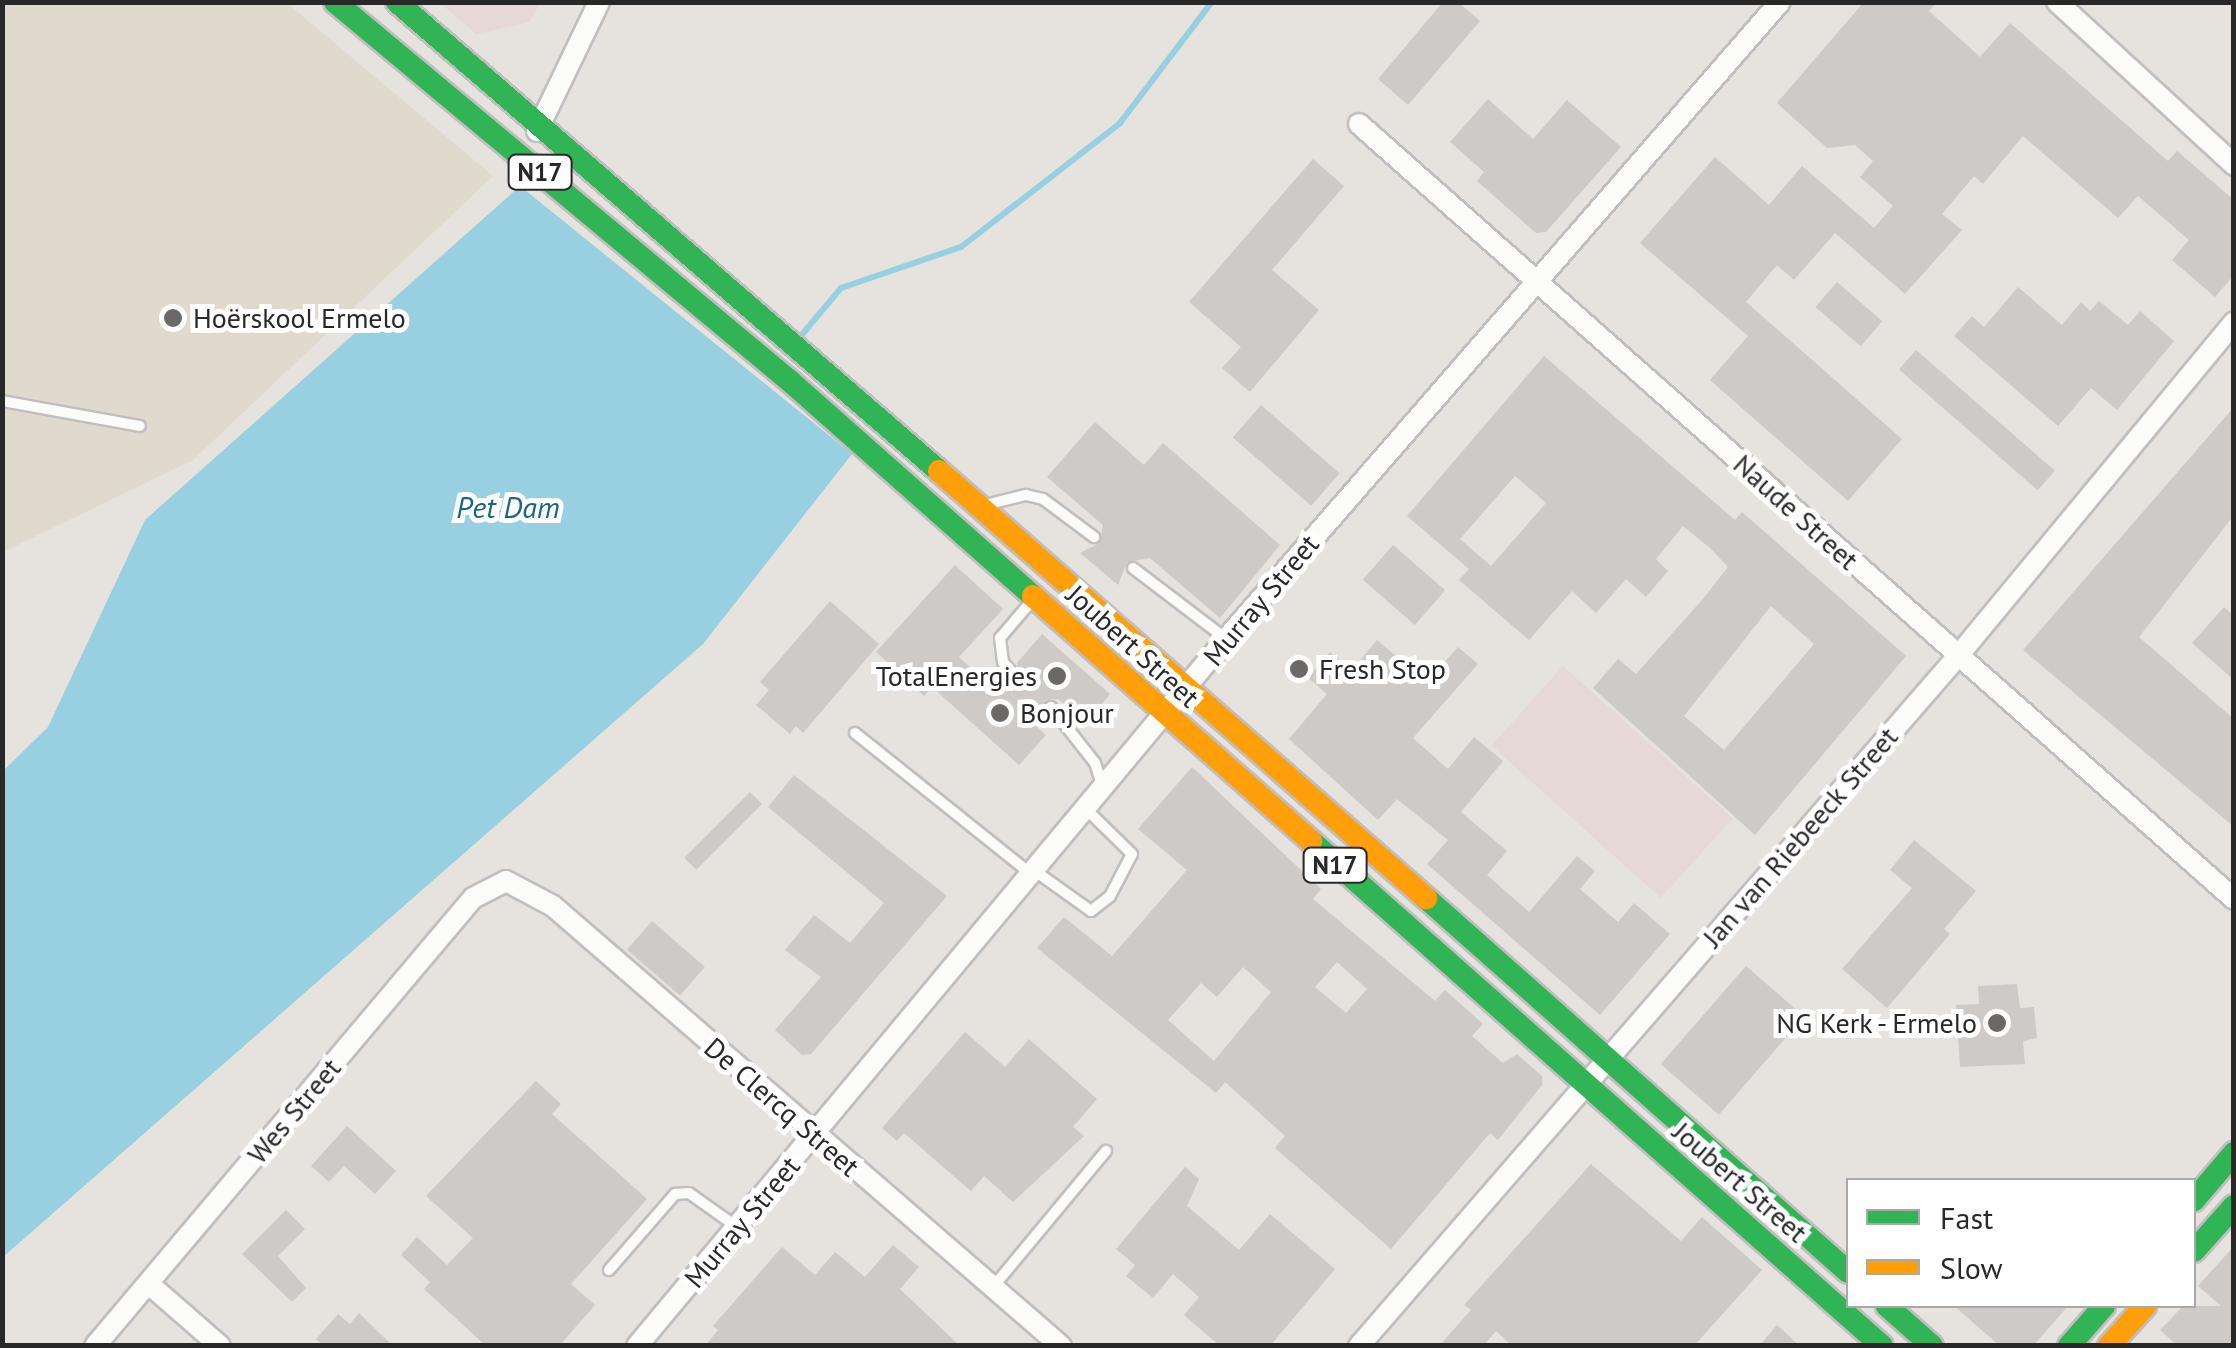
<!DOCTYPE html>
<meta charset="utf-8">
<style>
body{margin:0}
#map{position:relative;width:2236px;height:1348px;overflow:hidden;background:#e6e2de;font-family:"PT Sans",sans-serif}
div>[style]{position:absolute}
.education>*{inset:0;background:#e0d9cd}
.medical>*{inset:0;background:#e7d8d8;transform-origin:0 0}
.water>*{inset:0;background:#98cfe1}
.stream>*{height:6px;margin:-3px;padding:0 3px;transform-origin:3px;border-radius:3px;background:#98cfe1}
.building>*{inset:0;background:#cdcac7;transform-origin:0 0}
.roads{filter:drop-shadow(2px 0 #c0bebf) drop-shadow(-2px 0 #c0bebf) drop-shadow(0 2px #c0bebf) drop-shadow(0 -2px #c0bebf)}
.lane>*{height:10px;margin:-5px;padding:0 5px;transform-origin:5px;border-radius:5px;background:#fbfbfa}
.street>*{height:20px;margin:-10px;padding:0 10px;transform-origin:10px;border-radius:10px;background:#fbfbfa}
.fast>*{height:22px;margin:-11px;padding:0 11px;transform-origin:11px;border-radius:11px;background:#30b455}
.slow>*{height:22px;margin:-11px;padding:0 11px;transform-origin:11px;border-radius:11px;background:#ff9f0a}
.dots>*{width:28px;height:28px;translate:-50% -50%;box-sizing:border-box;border:5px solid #fff;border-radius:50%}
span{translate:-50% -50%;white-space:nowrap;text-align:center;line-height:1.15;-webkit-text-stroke:10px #fff;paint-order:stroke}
.shield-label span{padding:2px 8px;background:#fff;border:2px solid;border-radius:8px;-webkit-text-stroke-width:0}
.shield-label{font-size:25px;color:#282828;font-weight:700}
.poi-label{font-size:28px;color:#282828}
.left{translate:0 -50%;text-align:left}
.right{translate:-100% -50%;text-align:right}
.street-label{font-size:28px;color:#282828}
.water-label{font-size:30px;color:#1a658a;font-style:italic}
.frame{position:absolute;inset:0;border:5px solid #282828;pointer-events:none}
.legend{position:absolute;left:1846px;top:1178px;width:350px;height:130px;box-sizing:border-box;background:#fff;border:2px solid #a9a9a9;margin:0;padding:12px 18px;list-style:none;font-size:30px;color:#282828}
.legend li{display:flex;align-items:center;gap:20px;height:50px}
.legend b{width:50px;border:2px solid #a9a9a9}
</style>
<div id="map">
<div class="education">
<i style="clip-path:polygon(3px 3px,287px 3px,493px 176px,193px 460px,3px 552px)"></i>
</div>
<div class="medical">
<i style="clip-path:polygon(440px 3px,540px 3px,530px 22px,476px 34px)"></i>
<i style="left:1563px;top:666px;width:228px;height:107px;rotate:42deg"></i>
</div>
<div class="water">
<i style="clip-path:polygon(520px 186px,852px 454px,703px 644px,3px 1257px,3px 771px,48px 727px,145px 520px)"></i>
</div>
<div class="stream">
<i style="left:800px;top:337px;width:64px;rotate:-50.1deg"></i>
<i style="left:841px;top:288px;width:127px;rotate:-18.9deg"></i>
<i style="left:961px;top:247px;width:202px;rotate:-37.9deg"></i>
<i style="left:1120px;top:123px;width:152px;rotate:-52.8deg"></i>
</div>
<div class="building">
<i style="clip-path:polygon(1443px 2px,1458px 2px,1480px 21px,1408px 105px,1378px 79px)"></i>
<i style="clip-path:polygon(1864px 2px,1937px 2px,1929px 11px,1980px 57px,2010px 23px,2168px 161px,2177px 151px,2234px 200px,2234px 275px,2215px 297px,2172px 260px,2189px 240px,2138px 196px,2118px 218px,2023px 136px,1983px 184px,1974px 176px,1942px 214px,1962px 230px,1905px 294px,1835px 233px,1794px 280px,1777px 265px,1746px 302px,1902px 439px,1848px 501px,1710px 380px,1748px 336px,1640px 243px,1715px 157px,1769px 205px,1802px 166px,1874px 228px,1893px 206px,1860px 177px,1873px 161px,1855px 145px,1827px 148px,1777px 103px)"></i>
<i style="clip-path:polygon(1488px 99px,1533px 139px,1567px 100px,1621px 147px,1546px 232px,1536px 233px,1477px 181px,1484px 172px,1450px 142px)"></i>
<i style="clip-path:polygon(1313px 159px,1344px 186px,1272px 270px,1319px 310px,1250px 392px,1222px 368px,1241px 347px,1189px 302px)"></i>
<i style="left:1837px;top:282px;width:60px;height:33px;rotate:41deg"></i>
<i style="clip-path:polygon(2018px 287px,2062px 325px,2081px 302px,2090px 311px,2099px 301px,2128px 325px,2140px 311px,2174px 341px,2117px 410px,2091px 388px,2058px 426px,1954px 336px,1972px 316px,1984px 327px)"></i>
<i style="left:1916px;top:350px;width:184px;height:26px;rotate:41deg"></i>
<i style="clip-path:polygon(evenodd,1544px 356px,1735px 520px,1742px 512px,1906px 656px,1755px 835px,1593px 688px,1618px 659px,1636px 674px,1702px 600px,1728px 567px,1710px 548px,1683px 526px,1656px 559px,1668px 571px,1646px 597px,1626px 579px,1596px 613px,1572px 591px,1529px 640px,1459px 580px,1469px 569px,1407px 516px,1544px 356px,1515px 476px,1546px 503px,1491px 566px,1460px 539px,1515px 476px,1544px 356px,1771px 606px,1814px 644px,1724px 750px,1684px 716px,1771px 606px)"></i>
<i style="left:1261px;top:405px;width:104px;height:43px;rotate:41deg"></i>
<i style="clip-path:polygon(2234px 407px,2234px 515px,2139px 637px,2234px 719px,2234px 827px,2023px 650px)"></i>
<i style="clip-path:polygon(1095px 422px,1144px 465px,1163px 443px,1280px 545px,1220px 618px,1150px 558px,1127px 562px,1118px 585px,1080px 553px,1100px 543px,1103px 525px,1047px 477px)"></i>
<i style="left:1393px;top:545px;width:69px;height:46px;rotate:41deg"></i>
<i style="clip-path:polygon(955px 565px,1003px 609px,959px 657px,1000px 694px,1021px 682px,1017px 663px,1042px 634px,1110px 694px,1087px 722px,1058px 699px,1046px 700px,1036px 726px,1046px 735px,1019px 765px,932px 687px,924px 696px,876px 652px)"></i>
<i style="clip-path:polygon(830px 601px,879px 644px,803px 733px,796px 726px,790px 734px,756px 705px,769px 690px,760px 682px)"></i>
<i style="clip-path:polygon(2224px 607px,2234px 616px,2234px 680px,2192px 643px)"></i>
<i style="clip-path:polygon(1377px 640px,1427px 682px,1458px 647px,1478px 664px,1413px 738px,1448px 769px,1474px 737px,1503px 761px,1461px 812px,1507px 851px,1487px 875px,1529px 912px,1577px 856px,1595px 871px,1580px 889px,1618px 922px,1634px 903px,1670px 934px,1600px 1015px,1427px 864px,1448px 840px,1397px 799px,1378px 820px,1289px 739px,1327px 694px,1308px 678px,1330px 652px,1352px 670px)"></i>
<i style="clip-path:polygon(evenodd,1192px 767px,1321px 889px,1313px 899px,1435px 1001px,1445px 990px,1483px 1024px,1472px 1036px,1503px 1063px,1517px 1054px,1542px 1076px,1542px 1085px,1498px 1140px,1490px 1133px,1391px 1249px,1275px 1148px,1285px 1136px,1225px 1082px,1216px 1093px,1037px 948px,1064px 917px,1112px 956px,1187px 870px,1138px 829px,1192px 767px,1337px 962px,1367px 989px,1346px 1013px,1315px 987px,1337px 962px,1192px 767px,1243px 967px,1271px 992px,1214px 1061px,1168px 1020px,1201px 983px,1217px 997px,1243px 967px)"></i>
<i style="clip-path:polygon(794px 775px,947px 896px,811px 1054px,802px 1055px,775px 1030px,821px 977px,785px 950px,814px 915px,850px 943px,884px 903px,768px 807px)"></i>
<i style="left:750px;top:792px;width:17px;height:93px;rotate:45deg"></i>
<i style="clip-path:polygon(1914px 840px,1976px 891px,1944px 929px,1950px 934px,1887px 1008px,1842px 969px,1912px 888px,1890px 870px)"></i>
<i style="left:652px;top:921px;width:70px;height:38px;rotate:41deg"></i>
<i style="left:1746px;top:966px;width:77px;height:130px;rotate:41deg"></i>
<i style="clip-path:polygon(2017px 984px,2020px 1008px,2034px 1007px,2037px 1038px,2023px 1041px,2025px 1064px,1960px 1067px,1956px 1005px,1979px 1004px,1978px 986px)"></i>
<i style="clip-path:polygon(965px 1032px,1005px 1067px,1029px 1039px,1097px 1099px,1073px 1127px,1084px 1136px,1013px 1202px,984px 1176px,971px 1191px,904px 1133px,897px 1141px,882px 1128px)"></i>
<i style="clip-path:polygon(536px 1081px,561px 1104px,552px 1114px,647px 1199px,571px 1284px,595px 1305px,559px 1346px,486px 1346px,424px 1289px,430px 1282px,401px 1255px,417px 1237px,447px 1265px,473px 1238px,426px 1196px)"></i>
<i style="clip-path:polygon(347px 1126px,396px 1171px,375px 1194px,344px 1166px,329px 1182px,311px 1166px)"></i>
<i style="clip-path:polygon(1591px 1164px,1681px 1241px,1702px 1217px,1762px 1270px,1694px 1346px,1512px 1346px,1496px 1331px,1483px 1346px,1439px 1346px,1471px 1310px,1464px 1305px)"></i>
<i style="clip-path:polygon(1185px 1167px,1199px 1179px,1187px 1206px,1239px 1250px,1270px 1214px,1335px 1269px,1270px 1346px,1220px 1346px,1184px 1315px,1199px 1297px,1173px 1274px,1153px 1298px,1126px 1276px,1135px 1265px,1116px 1249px)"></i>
<i style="clip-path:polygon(286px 1210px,305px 1229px,278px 1256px,306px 1288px,292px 1302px,242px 1254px)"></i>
<i style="clip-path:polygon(893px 1245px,919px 1267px,900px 1289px,960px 1346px,705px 1346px,718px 1330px,713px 1326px,782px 1247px,815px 1275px,835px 1252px,865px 1277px)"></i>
<i style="clip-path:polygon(2234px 1246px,2234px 1346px,2178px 1346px,2160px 1330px,2183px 1306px,2221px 1306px,2198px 1286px)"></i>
<i style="clip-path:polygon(1954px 1306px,2068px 1306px,2033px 1346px,2000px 1346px)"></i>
<i style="clip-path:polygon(359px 1313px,393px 1346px,324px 1346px,316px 1339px,338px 1314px,350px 1324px)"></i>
<i style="clip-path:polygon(1777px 1325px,1800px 1346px,1759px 1346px)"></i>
</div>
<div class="roads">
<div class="lane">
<i style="left:2px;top:401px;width:140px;rotate:10.3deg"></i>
<i style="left:989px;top:504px;width:38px;rotate:-14deg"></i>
<i style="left:1026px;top:495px;width:17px;rotate:13deg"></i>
<i style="left:1043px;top:499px;width:64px;rotate:36.7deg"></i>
<i style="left:1133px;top:568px;width:116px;rotate:37.3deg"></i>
<i style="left:1015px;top:676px;width:18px;rotate:-131deg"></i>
<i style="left:1003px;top:662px;width:24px;rotate:-97deg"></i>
<i style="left:1000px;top:638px;width:46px;rotate:-49.4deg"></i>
<i style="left:1051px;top:707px;width:71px;rotate:51.8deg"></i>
<i style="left:1095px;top:763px;width:23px;rotate:72deg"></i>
<i style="left:855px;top:733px;width:224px;rotate:38.7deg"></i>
<i style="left:1035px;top:871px;width:69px;rotate:35.5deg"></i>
<i style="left:1091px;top:911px;width:24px;rotate:-38deg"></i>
<i style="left:1110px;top:896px;width:47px;rotate:-62.4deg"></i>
<i style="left:1132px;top:854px;width:64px;rotate:-135.6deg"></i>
<i style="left:609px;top:1270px;width:101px;rotate:-49deg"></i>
<i style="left:675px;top:1194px;width:14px;rotate:-4deg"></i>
<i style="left:689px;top:1193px;width:59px;rotate:35.3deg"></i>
<i style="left:993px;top:1287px;width:177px;rotate:-50.3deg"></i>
</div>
<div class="street">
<i style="left:2057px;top:2px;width:241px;rotate:42.6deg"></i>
<i style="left:1359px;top:124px;width:1169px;rotate:41.53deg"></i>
<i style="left:537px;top:131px;width:143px;rotate:-64.3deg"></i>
<i style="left:149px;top:1284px;width:94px;rotate:41.1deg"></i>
<i style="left:95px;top:1346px;width:586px;rotate:-49.84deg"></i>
<i style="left:473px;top:898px;width:37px;rotate:-27deg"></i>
<i style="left:506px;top:881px;width:53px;rotate:28deg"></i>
<i style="left:553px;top:906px;width:672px;rotate:40.9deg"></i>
<i style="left:637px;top:1346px;width:920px;rotate:-50.2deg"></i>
<i style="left:1226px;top:639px;width:844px;rotate:-48.99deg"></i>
<i style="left:1359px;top:1346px;width:914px;rotate:-49.04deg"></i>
<i style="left:1958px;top:656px;width:433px;rotate:-50.4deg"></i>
</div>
<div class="fast">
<i style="left:335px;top:2px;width:594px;rotate:39.81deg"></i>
<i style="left:791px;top:382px;width:323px;rotate:41.5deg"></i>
<i style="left:397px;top:2px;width:717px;rotate:40.87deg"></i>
<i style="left:1311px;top:841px;width:762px;rotate:41.49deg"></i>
<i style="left:1426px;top:898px;width:564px;rotate:41.55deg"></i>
<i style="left:2194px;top:1200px;width:62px;rotate:-49.6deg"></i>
<i style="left:2194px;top:1251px;width:60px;rotate:-48.4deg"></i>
<i style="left:1887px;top:1306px;width:60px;rotate:41.6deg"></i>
<i style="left:2069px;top:1346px;width:53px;rotate:-48.8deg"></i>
</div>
<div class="slow">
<i style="left:939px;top:471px;width:648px;rotate:41.24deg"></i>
<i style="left:1033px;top:596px;width:371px;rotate:41.4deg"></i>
<i style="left:2109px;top:1346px;width:54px;rotate:-48deg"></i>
</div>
</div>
<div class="dots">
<i style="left:173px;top:318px;background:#6a6968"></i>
<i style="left:1299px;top:669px;background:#6a6968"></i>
<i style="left:1057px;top:676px;background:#6a6968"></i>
<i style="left:1000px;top:713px;background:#6a6968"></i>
<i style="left:1997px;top:1023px;background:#6a6968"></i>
</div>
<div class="shield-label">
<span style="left:540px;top:172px">N17</span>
<span style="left:1335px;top:865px">N17</span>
</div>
<div class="poi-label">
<span class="left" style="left:193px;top:318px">Hoërskool Ermelo</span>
<span class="left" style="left:1319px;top:669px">Fresh Stop</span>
<span class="right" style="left:1037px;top:676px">TotalEnergies</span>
<span class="left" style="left:1020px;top:713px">Bonjour</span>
<span class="right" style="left:1977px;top:1023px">NG Kerk - Ermelo</span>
</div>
<div class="street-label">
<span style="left:1796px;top:512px;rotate:42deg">Naude Street</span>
<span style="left:1261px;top:600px;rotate:-50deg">Murray Street</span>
<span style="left:1133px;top:646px;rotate:42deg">Joubert Street</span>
<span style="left:1800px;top:837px;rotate:-49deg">Jan van Riebeeck Street</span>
<span style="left:782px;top:1107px;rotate:41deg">De Clercq Street</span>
<span style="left:294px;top:1111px;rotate:-50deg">Wes Street</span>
<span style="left:1740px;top:1182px;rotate:41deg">Joubert Street</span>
<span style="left:742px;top:1222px;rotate:-50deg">Murray Street</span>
</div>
<div class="water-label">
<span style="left:508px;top:507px">Pet Dam</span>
</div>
<div class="frame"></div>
<ul class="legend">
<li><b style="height:12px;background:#30b455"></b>Fast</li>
<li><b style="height:12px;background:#ff9f0a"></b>Slow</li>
</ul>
</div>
